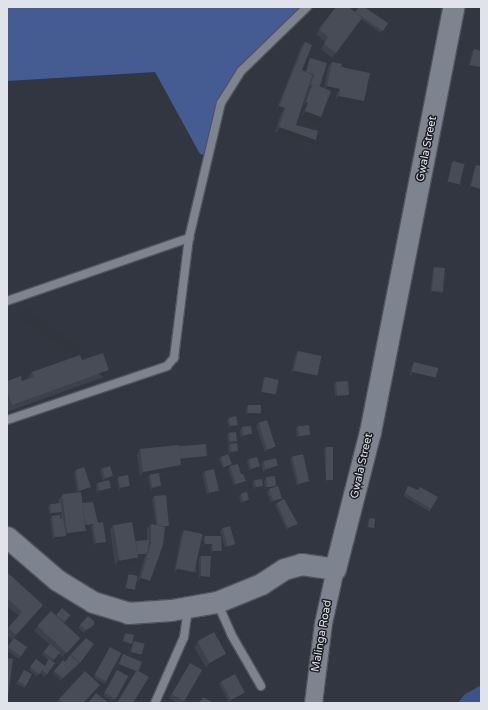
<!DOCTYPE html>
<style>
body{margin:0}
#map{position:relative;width:488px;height:710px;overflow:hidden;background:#313640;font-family:"Varela Round",sans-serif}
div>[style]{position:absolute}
.forest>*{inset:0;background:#455c92}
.water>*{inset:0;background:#3c5388}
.roads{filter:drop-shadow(1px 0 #51545e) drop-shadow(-1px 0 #51545e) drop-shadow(0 1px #51545e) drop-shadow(0 -1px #51545e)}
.service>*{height:8px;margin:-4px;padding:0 4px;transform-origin:4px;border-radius:4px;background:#7d838f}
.minor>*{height:17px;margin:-8.5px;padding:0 8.5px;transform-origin:8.5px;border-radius:8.5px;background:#7d838f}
.tertiary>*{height:21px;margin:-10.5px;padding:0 10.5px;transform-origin:10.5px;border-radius:10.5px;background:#7d838f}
.wall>*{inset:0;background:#3d414b}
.shaded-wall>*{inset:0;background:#32353d;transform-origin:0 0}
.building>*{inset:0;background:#474c57;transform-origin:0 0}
span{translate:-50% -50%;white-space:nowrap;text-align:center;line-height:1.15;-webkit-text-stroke:3px #1b1d22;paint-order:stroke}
.street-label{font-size:11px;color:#e0e3ea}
.frame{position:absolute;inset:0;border:8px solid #e0e3ea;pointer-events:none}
</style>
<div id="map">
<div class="forest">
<i style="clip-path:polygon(7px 7px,306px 7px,240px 70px,220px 104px,208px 156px,200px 154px,155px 72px,7px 81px)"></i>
</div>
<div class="water">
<i style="clip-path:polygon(481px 685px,481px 703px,458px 703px,464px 695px)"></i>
</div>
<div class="roads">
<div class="service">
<i style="left:7px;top:301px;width:193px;rotate:-19.1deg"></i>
<i style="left:7px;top:420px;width:169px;rotate:-18.6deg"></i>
<i style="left:167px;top:366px;width:11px;rotate:-49deg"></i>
<i style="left:174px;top:358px;width:121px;rotate:-82.9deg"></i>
<i style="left:189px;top:238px;width:139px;rotate:-76.7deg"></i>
<i style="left:221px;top:103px;width:38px;rotate:-58deg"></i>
<i style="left:241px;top:71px;width:92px;rotate:-44.1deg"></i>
<i style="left:217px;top:602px;width:35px;rotate:66deg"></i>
<i style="left:231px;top:634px;width:60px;rotate:60deg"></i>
<i style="left:155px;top:703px;width:72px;rotate:-66.3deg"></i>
<i style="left:184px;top:637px;width:29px;rotate:-82deg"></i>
</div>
<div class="minor">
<i style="left:313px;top:703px;width:81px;rotate:-82.9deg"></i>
<i style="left:323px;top:623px;width:55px;rotate:-77.5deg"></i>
</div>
<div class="tertiary">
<i style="left:7px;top:537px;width:66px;rotate:40.7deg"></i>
<i style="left:57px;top:580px;width:42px;rotate:31.4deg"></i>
<i style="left:93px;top:602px;width:37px;rotate:17deg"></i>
<i style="left:128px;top:613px;width:43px;rotate:-4deg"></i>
<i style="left:171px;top:610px;width:47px;rotate:-9.9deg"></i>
<i style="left:217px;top:602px;width:48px;rotate:-22.2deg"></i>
<i style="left:261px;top:584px;width:27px;rotate:-33deg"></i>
<i style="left:284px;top:569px;width:18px;rotate:-16deg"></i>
<i style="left:301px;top:564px;width:34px;rotate:8deg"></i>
<i style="left:335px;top:569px;width:141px;rotate:-75.7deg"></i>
<i style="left:370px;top:432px;width:433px;rotate:-78.9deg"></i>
</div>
</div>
<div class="wall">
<i style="clip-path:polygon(336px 7px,355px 12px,359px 7px,388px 23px,381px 33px,361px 19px,332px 58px,321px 49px,325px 42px,316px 34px)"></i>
<i style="clip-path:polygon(305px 42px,302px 70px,306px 72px,309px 60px,310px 58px,320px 86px,324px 88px,328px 67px,332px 62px,341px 67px,361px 106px,335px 101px,337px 93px,331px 92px,321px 117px,318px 122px,302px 116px,305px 108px,303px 107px,309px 88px,311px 86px,309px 86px,312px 77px,296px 125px,316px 140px,312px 145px,275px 132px,281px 113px,276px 111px,301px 47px)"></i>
<i style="clip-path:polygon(474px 49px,481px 51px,481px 70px,468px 68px,472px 52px)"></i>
<i style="clip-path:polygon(453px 161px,461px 185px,459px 187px,447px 185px,451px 164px)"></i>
<i style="clip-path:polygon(476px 165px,481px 192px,469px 189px,475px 167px)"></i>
<i style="clip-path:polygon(434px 267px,442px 293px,440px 295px,430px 294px,433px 269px)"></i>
<i style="clip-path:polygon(298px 351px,313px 381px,291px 376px,295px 356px)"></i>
<i style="clip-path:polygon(82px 360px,109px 370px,104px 377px,7px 412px,7px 381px,22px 381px,27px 379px,32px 372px)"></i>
<i style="clip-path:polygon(414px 362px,435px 380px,410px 375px,412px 365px)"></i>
<i style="clip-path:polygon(265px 377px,276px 395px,274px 398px,260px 395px,263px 379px)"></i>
<i style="clip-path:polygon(336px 382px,347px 398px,335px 398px,334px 384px)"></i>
<i style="clip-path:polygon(248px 405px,261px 414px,259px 416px,246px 416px,246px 408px)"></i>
<i style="clip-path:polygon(229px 418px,238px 425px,236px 427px,229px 429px,227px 420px)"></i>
<i style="clip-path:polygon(258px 423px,274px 449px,265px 452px,256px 426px)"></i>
<i style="clip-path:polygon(298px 426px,308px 437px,297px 438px,296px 428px)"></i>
<i style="clip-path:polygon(242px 427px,250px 437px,241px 438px,240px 430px)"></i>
<i style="clip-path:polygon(229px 433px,237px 441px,235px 444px,238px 451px,236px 454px,229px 455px,228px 447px,229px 444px,228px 445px,227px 435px)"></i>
<i style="clip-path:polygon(326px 447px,333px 482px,326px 482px,324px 449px)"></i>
<i style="clip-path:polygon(179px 448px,207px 456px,205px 458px,181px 462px,181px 465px,178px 470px,159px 474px,161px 486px,160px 488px,151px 490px,148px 477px,150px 475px,140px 477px,137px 454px,140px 449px)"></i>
<i style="clip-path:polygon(292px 456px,308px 483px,297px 486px,290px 459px)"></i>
<i style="clip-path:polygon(221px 457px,232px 464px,230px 466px,244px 483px,234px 486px,228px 469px,229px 467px,223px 469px,219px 459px)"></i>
<i style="clip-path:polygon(249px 459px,260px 466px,258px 469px,249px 471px,247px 461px)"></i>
<i style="clip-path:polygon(263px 461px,276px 469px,263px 472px,261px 464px)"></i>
<i style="clip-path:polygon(102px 468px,113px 476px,112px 479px,103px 481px,100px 470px)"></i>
<i style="clip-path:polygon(76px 470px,91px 487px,89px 490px,81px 492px,82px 503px,98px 523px,106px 542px,105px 544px,94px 546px,91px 526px,86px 527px,86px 531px,83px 536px,53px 540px,50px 519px,52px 516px,61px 519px,60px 514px,50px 516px,48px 507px,50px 505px,59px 503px,58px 500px,62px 495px,77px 493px,74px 472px)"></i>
<i style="clip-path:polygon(204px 472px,219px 490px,217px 493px,207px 495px,202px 474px)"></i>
<i style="clip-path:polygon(118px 477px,129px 488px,119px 490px,117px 479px)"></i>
<i style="clip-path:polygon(266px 478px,276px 486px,275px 487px,282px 498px,280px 500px,271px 503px,267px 492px,269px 489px,270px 489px,265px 490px,264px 481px)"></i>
<i style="clip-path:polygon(254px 480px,263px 486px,262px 488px,254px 490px,252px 483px)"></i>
<i style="clip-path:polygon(97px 483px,111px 488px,109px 490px,97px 493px,96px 486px)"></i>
<i style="clip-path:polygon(408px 486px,418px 490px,420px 487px,431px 509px,430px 512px,403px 496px)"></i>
<i style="clip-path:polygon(241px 494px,248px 503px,241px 504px,239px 496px)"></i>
<i style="clip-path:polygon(154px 496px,168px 528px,165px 528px,150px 581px,147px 586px,137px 583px,145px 556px,138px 556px,138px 557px,135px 562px,115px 565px,110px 530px,113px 525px,136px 541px,147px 540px,147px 529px,151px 524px,156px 525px,152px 499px)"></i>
<i style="clip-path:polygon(277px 503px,296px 526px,287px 531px,275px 505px)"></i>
<i style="clip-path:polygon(370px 518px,374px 528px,372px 530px,367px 529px,368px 521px)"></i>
<i style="clip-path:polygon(222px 528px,235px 544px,233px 546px,225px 548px,220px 531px)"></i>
<i style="clip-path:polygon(184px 530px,197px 573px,193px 577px,174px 573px,181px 535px)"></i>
<i style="clip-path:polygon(205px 536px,220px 554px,211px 554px,211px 547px,204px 547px,203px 539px)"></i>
<i style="clip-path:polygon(201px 556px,209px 579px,199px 579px,199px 558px)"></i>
<i style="clip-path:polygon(7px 572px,40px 609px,14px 638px,27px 647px,19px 659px,7px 651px,7px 648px,12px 640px,7px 635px,7px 630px,19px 616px,7px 606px)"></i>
<i style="clip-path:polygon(129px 574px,136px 590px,134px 592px,125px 590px,128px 576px)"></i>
<i style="clip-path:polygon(62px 608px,70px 615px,64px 623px,80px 638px,76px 642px,63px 657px,59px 654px,52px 661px,55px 663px,45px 677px,40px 673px,37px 676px,29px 670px,36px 659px,45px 666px,48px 660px,42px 654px,50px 645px,34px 631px,38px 626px,56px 616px)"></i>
<i style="clip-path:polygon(88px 616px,92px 627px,84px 633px,78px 628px)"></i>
<i style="clip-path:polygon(126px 633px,130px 646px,122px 644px,124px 635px)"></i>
<i style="clip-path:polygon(134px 641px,141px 655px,140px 658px,129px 655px,133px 643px)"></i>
<i style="clip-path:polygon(198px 642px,226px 654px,222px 659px,206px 668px,194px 647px)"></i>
<i style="clip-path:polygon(94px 644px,78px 665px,61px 681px,53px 673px,54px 671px,65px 662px,71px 654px)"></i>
<i style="clip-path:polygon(110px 647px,107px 681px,105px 684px,94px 678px)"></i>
<i style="clip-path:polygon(123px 654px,139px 670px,133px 703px,117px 703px,134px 674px,117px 667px,122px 656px)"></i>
<i style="clip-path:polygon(190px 663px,184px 700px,182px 703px,177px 703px,169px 698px)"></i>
<i style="clip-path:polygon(24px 670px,26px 686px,25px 688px,16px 684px)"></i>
<i style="clip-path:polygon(117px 670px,115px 699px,113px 701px,103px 696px)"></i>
<i style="clip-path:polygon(221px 682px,243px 695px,229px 703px,219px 684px)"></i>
<i style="clip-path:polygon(97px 689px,84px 703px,56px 703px,59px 699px)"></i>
</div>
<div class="shaded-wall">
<i style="clip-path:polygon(470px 65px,481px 67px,481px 70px,468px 68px)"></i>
<i style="clip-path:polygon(327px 86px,340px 89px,337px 93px,324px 91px)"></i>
<i style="clip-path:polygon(339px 96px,364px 101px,361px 106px,335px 101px)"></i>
<i style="left:306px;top:102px;width:2px;height:6px;rotate:27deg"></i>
<i style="clip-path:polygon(279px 106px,285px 108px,281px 113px,276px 111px)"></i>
<i style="left:305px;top:111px;width:17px;height:6px;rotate:21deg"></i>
<i style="left:279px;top:127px;width:39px;height:6px;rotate:19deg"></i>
<i style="clip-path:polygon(449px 182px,461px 185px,459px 187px,447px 185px)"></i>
<i style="clip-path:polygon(471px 186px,481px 189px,481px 192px,469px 189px)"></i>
<i style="clip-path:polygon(432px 291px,442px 293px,440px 295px,430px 294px)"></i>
<i style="left:109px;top:370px;width:9px;height:103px;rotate:126deg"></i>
<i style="clip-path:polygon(294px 371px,317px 376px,313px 381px,291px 376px)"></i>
<i style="left:412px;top:372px;width:25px;height:4px;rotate:12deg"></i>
<i style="clip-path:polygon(262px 392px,276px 395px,274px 398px,260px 395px)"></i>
<i style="clip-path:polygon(337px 395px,349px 395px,347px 398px,335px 398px)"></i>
<i style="clip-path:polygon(248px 413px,261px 414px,259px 416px,246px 416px)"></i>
<i style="clip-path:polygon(238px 425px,236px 427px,229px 429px,230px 426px)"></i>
<i style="clip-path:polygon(252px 434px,250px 437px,241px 438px,243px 436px)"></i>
<i style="clip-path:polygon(310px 435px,308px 437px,297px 438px,299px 436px)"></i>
<i style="clip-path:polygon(237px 441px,235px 444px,228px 445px,230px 442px)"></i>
<i style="clip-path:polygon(276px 447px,274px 449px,265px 452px,267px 450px)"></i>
<i style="clip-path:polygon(238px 451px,236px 454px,229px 455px,231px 452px)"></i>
<i style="clip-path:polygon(207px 456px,205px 458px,179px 462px,181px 459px)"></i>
<i style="clip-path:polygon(232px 464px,230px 467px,223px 469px,224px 467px)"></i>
<i style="clip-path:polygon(181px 465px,178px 470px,140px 477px,143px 472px)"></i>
<i style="clip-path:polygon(260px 466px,258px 469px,249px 471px,251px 469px)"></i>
<i style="clip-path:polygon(278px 466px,276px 469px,263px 472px,265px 470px)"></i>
<i style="clip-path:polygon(113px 476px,112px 479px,103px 481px,105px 479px)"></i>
<i style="clip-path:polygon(335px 479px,333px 482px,326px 482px,328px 480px)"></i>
<i style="clip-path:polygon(246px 481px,244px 483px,234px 486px,236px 484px)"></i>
<i style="clip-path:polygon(309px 481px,308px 483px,297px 486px,299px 484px)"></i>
<i style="clip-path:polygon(130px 486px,129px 488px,119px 490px,121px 488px)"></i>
<i style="clip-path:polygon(161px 486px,160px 488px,151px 490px,153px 488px)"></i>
<i style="clip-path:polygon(263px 486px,262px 488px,254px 490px,256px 487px)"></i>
<i style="clip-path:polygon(276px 486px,275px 488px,265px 490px,267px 487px)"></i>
<i style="clip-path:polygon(91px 487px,89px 490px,78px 493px,79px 491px)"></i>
<i style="clip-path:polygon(111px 488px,109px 490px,97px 493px,99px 491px)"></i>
<i style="clip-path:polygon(219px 490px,217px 493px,207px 495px,209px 493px)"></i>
<i style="clip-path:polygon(282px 498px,280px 500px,271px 503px,273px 501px)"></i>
<i style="clip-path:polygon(249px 500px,248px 503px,241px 504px,243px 502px)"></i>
<i style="clip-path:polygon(62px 512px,60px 514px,50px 516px,51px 513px)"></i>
<i style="clip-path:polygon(93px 524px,91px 526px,82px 528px,84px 525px)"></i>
<i style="clip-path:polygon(298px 524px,296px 526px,287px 531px,288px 528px)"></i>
<i style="clip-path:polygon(169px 526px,168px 528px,156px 530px,158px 527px)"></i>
<i style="clip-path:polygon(368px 527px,374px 528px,372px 530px,367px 529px)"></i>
<i style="clip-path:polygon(86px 531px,83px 536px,53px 540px,55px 537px,66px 536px,67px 533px)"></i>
<i style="clip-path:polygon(106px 542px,105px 544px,94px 546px,96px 543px)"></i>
<i style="clip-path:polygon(205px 544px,212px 544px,211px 547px,204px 547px)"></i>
<i style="clip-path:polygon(235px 544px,233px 546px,225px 548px,226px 546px)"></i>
<i style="clip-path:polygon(213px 551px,222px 551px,220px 554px,211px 554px)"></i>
<i style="clip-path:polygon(137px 554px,147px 554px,145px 556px,135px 556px)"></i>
<i style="clip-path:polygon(138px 557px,135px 562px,115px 565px,119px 560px)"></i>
<i style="clip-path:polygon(178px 569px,197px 573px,193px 577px,174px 573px)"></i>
<i style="clip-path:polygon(201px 576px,210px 577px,209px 579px,199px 579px)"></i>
<i style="clip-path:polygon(141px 578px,150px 581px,147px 586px,137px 583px)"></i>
<i style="clip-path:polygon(126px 588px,136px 590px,134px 592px,125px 590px)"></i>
<i style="clip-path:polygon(43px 605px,40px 609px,12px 640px,16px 635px)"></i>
<i style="clip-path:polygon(94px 625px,92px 627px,84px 633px,86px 630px)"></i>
<i style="clip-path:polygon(80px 638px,76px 642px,63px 657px,66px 652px)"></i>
<i style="clip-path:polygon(123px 641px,132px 644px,130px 646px,122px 644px)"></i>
<i style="clip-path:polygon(131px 652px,141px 655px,140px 658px,129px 655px)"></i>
<i style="clip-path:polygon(226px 654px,222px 659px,206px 668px,210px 663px)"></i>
<i style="clip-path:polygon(79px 663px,61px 681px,63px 678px)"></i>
<i style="left:119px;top:664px;width:18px;height:4px;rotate:22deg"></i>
<i style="clip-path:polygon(100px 685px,97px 689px,84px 703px,83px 703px)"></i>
<i style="clip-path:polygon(245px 693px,243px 695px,229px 703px,231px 700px)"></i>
</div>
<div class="building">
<i style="clip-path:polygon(336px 7px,349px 7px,362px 18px,336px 53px,324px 44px,328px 37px,319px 29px)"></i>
<i style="clip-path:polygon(359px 7px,364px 7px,388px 23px,383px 31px,355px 12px)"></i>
<i style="clip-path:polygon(305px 42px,312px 45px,302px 70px,312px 75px,296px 125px,318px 131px,316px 140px,279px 127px,285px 108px,279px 106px)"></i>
<i style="clip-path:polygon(474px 49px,481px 51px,481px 67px,470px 65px)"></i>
<i style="clip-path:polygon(310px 58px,327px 63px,320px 86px,311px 84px,314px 74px,306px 72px)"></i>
<i style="clip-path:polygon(332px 62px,342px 64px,341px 67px,370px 73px,364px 101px,339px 96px,340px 89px,327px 86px)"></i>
<i style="clip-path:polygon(313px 84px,331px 91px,321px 117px,305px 111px,308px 103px,306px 102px)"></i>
<i style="left:453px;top:161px;width:12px;height:21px;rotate:14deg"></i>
<i style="clip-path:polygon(476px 165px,481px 166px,481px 189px,471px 186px)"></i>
<i style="left:434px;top:267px;width:11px;height:24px;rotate:5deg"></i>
<i style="left:298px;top:351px;width:24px;height:20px;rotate:12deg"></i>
<i style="clip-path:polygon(103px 353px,109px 370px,12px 405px,7px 391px,7px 381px,21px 376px,22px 381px,34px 377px,32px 372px,80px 355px,82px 360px)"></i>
<i style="left:414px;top:362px;width:25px;height:10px;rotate:14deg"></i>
<i style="left:265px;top:377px;width:14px;height:15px;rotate:12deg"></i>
<i style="left:348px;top:381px;width:14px;height:12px;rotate:86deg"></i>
<i style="left:248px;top:405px;width:13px;height:8px"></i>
<i style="clip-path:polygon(236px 416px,238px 425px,230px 426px,229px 418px)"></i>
<i style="left:267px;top:420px;width:28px;height:9px;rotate:72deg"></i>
<i style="left:309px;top:425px;width:10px;height:11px;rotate:84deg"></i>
<i style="left:251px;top:426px;width:8px;height:9px;rotate:83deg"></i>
<i style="left:236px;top:432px;width:9px;height:7px;rotate:84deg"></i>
<i style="left:237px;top:443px;width:8px;height:7px;rotate:83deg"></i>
<i style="left:206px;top:444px;width:12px;height:27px;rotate:85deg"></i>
<i style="clip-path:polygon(179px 445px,181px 465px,143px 472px,140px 449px)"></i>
<i style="left:326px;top:447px;width:7px;height:33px"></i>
<i style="clip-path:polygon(228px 454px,232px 464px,224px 467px,221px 457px)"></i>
<i style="left:303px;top:454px;width:28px;height:11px;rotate:77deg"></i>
<i style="clip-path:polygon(257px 457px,260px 466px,251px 469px,249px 459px)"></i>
<i style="left:276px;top:458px;width:8px;height:13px;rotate:76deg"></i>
<i style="clip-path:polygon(238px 464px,241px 474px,243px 474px,246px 481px,236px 484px,230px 466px)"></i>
<i style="left:110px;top:466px;width:10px;height:8px;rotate:73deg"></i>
<i style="clip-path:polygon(84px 467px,91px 487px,79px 491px,76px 470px)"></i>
<i style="left:214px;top:469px;width:22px;height:10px;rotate:77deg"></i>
<i style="left:159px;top:473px;width:13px;height:9px;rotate:81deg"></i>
<i style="left:128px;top:475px;width:11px;height:10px;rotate:80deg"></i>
<i style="left:275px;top:476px;width:10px;height:9px;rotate:84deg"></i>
<i style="clip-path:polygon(262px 479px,263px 486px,256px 487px,254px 480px)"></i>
<i style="left:109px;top:480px;width:8px;height:12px;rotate:76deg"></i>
<i style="left:278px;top:486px;width:13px;height:9px;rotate:72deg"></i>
<i style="clip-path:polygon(408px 486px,418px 490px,420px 487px,438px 497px,431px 509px,405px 493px)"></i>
<i style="left:81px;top:492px;width:39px;height:19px;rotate:83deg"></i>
<i style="left:247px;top:492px;width:8px;height:6px;rotate:76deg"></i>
<i style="clip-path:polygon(166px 495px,169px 526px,163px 526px,158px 525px,154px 496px)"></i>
<i style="clip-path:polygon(284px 499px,298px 524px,288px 528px,277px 503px)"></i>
<i style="clip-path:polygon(93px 502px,98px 523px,103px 522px,106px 542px,96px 543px,93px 524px,86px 525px,82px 503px)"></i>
<i style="left:61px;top:503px;width:9px;height:11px;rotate:84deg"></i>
<i style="clip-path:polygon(60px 515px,60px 519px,63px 518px,66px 536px,55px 537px,52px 516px)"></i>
<i style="clip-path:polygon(370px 518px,375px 519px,374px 528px,368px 527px)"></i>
<i style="left:132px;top:522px;width:36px;height:19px;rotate:80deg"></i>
<i style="clip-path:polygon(151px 524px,165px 527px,163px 545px,150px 581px,141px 578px,151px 543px)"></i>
<i style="left:230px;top:526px;width:19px;height:8px;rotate:74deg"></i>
<i style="left:184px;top:530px;width:19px;height:39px;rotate:12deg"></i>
<i style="clip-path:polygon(205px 536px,221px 536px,222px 551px,213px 551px,212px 544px,205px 544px)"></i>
<i style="clip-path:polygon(149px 540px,147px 554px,138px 554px,136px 541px)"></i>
<i style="clip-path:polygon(201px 556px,211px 556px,210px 577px,201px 576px)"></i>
<i style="clip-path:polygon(7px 572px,43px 605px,16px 635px,8px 628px,22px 612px,7px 598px)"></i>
<i style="left:129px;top:574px;width:9px;height:14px;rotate:13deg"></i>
<i style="left:62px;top:608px;width:11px;height:9px;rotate:41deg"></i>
<i style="left:51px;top:611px;width:40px;height:20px;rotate:43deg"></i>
<i style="clip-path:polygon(88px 616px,94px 621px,94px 625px,86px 630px,80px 625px)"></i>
<i style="left:214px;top:632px;width:25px;height:19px;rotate:61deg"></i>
<i style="clip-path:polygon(126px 633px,134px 635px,132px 644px,123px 641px)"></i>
<i style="left:14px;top:638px;width:16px;height:11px;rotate:35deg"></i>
<i style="clip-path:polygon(86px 638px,94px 644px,80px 663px,71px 654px)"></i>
<i style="left:134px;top:641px;width:11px;height:11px;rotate:15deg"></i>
<i style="left:50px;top:644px;width:13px;height:10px;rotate:39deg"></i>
<i style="left:110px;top:647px;width:13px;height:32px;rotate:29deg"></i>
<i style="clip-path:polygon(123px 654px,142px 662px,139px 670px,137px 670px,136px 671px,119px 664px)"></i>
<i style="clip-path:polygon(70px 655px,79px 663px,63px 678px,54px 671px,63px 660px,65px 662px)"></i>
<i style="clip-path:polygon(7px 658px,13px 659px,8px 696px,7px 696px)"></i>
<i style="clip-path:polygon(36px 659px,45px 666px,49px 659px,55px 663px,47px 674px,42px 670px,39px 674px,30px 667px)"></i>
<i style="left:190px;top:663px;width:14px;height:36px;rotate:30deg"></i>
<i style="left:24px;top:670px;width:9px;height:13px;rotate:27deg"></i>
<i style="left:117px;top:670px;width:13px;height:26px;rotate:29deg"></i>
<i style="clip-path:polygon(137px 670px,149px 677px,133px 703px,117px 703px)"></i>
<i style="clip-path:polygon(85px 671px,100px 685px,83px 703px,63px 703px,59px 699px)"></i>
<i style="left:235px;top:674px;width:21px;height:16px;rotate:62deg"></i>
<i style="clip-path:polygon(96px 693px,109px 703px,88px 703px)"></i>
<i style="clip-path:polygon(203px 697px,214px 703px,199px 703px)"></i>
</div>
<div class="street-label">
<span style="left:427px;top:149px;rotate:-79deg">Gwala Street</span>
<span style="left:362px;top:466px;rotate:-77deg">Gwala Street</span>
<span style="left:322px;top:636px;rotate:-80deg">Malinga Road</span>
</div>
<div class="frame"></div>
</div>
